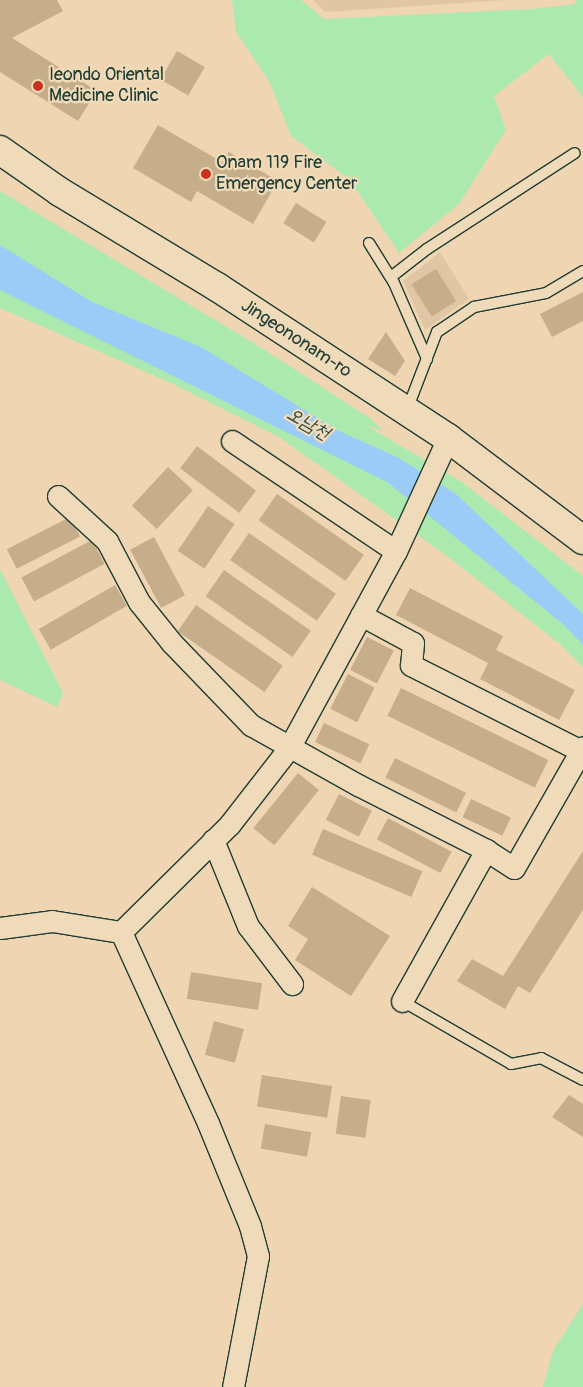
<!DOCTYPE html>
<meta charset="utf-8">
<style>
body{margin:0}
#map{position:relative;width:583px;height:1387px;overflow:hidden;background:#f0d5b2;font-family:Pangolin,"Poor Story",sans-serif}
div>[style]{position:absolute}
.built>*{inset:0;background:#e0c6a4}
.green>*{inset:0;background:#ace9af}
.water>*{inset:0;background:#9accf7}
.building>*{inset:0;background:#c7ae8b;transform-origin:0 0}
.roads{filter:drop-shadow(1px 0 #1f3d34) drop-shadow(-1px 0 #1f3d34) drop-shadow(0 1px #1f3d34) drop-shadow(0 -1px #1f3d34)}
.lane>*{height:10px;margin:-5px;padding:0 5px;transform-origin:5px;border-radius:5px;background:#efdab9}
.street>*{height:21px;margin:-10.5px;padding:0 10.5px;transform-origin:10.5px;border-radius:10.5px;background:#efdab9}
.secondary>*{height:28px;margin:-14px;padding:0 14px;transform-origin:14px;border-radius:14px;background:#efdab9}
.dots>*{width:14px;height:14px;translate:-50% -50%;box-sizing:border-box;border:2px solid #efdab9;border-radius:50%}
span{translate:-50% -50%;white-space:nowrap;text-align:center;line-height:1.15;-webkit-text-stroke:4.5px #efdab9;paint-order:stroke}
.poi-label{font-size:18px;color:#1f3d34}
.left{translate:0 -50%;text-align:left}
.street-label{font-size:18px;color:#1f3d34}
.water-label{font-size:19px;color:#2b4b48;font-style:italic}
</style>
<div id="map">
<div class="built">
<i style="clip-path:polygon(313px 0,505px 0,325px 12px)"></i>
<i style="clip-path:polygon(440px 252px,469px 299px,425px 330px,403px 281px)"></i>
</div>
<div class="green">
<i style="clip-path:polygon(232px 0,301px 0,324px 19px,531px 9px,575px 4px,576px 0,583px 0,583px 97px,549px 54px,494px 96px,506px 130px,459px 204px,399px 253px,350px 180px,291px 136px,270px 83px,236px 32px)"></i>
<i style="clip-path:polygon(0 191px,265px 350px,371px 419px,383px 431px,367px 426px,462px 482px,583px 576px,583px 667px,561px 645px,447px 556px,279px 437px,173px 384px,0 308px)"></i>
<i style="clip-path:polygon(0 569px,63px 693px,57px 707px,0 680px)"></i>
<i style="clip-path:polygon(583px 1304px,583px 1387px,543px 1387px,553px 1351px)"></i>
</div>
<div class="water">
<i style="clip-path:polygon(0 245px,92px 302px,201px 347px,339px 431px,399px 458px,456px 494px,583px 614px,583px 645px,563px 624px,387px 482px,0 290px)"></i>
</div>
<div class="building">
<i style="clip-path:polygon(0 0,57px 0,63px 11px,12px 38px,97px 91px,78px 121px,0 72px)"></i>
<i style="left:177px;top:51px;width:32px;height:33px;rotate:30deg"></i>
<i style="clip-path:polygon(158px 125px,222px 162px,229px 152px,278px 181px,253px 224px,197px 191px,191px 202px,133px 168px)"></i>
<i style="left:296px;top:203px;width:36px;height:24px;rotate:32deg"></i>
<i style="left:436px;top:269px;width:38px;height:29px;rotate:58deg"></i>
<i style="clip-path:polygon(583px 292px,583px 321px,552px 337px,540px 314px)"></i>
<i style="clip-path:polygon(386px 332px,405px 361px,395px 376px,368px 359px)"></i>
<i style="left:197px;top:446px;width:74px;height:28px;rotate:37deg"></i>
<i style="left:168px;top:467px;width:34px;height:53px;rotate:43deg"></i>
<i style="left:277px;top:494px;width:106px;height:32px;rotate:35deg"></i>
<i style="left:208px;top:506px;width:32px;height:54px;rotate:34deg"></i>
<i style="left:70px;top:517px;width:22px;height:71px;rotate:63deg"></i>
<i style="left:249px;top:533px;width:106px;height:33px;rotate:35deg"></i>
<i style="left:154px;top:537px;width:66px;height:27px;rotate:62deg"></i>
<i style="left:92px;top:540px;width:27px;height:80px;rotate:62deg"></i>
<i style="left:224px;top:570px;width:106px;height:32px;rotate:35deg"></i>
<i style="left:115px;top:585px;width:24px;height:88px;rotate:60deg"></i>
<i style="clip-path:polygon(410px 588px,503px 636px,496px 650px,575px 690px,559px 720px,480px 679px,488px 663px,396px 615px)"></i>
<i style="left:196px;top:605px;width:106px;height:32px;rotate:35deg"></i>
<i style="left:367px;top:637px;width:30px;height:37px;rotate:27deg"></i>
<i style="left:348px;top:674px;width:30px;height:39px;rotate:27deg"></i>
<i style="left:401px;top:688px;width:164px;height:31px;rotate:26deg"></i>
<i style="left:324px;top:723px;width:50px;height:21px;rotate:25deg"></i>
<i style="left:395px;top:758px;width:79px;height:22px;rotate:26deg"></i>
<i style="left:298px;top:773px;width:27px;height:71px;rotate:39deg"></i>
<i style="left:339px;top:794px;width:37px;height:29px;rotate:27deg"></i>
<i style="left:471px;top:799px;width:44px;height:20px;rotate:25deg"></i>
<i style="left:388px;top:818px;width:72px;height:24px;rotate:28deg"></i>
<i style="left:323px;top:829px;width:108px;height:28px;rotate:23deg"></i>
<i style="clip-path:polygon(583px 851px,583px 910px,530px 993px,518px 986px,505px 1009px,457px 981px,472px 959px,503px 976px)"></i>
<i style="clip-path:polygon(312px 887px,390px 936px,351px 996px,295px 960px,308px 939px,288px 926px)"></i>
<i style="left:191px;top:972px;width:72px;height:27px;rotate:9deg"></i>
<i style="left:214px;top:1021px;width:31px;height:35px;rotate:15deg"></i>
<i style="left:262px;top:1075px;width:71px;height:32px;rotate:9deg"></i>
<i style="clip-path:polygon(569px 1095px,583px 1104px,583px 1137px,552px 1117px)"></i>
<i style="left:341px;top:1096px;width:30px;height:38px;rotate:8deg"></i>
<i style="left:265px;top:1124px;width:47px;height:25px;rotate:10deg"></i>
</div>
<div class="roads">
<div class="lane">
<i style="left:369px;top:243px;width:47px;rotate:58deg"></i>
<i style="left:394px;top:283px;width:83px;rotate:66.5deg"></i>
<i style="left:391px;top:277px;width:46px;rotate:-37.9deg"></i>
<i style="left:427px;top:249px;width:176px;rotate:-33deg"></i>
<i style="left:407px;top:410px;width:84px;rotate:-69deg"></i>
<i style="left:437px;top:332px;width:45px;rotate:-34deg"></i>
<i style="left:474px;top:307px;width:73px;rotate:-11deg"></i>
<i style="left:546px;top:293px;width:43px;rotate:-30.7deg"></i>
<i style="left:402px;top:1001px;width:126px;rotate:30deg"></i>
<i style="left:511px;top:1064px;width:31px;rotate:-11deg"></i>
<i style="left:541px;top:1058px;width:47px;rotate:27.6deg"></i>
</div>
<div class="street">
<i style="left:232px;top:441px;width:197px;rotate:33.9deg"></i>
<i style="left:58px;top:496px;width:67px;rotate:42.6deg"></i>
<i style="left:107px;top:541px;width:69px;rotate:62.3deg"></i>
<i style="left:139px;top:602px;width:53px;rotate:51.2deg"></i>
<i style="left:172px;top:643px;width:114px;rotate:46.1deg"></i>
<i style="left:251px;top:725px;width:123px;rotate:29.3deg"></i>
<i style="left:358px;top:785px;width:144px;rotate:26.9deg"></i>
<i style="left:486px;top:850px;width:33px;rotate:33deg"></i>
<i style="left:514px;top:868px;width:139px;rotate:-60.3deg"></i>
<i style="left:361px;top:615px;width:59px;rotate:28.3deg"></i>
<i style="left:413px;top:643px;width:22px;rotate:95deg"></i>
<i style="left:411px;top:665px;width:191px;rotate:26.8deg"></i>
<i style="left:213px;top:840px;width:93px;rotate:67.9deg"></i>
<i style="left:248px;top:926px;width:73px;rotate:52.8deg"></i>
<i style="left:0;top:928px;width:52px;rotate:-7.7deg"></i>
<i style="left:52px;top:921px;width:70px;rotate:9.1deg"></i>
<i style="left:121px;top:932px;width:153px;rotate:-44.7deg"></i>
<i style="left:230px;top:824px;width:96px;rotate:-52.2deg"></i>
<i style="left:289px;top:748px;width:224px;rotate:-61.5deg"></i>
<i style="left:396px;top:551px;width:124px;rotate:-65.3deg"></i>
<i style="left:121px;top:932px;width:210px;rotate:65.5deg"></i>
<i style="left:208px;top:1123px;width:111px;rotate:67.8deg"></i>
<i style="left:250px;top:1226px;width:31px;rotate:75deg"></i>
<i style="left:258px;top:1256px;width:133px;rotate:100.8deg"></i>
<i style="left:402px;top:1001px;width:173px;rotate:-60.9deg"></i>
</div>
<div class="secondary">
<i style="left:0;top:150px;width:73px;rotate:35deg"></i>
<i style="left:60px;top:192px;width:184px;rotate:31.2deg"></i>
<i style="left:217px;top:287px;width:276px;rotate:33.2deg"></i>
<i style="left:448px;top:438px;width:169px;rotate:37.1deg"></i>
</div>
</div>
<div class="dots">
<i style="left:38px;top:86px;background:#c8321e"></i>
<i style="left:206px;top:174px;background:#c8321e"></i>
</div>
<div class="poi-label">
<span class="left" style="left:49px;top:86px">Ieondo Oriental<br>Medicine Clinic</span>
<span class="left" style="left:216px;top:174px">Onam 119 Fire<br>Emergency Center</span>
</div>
<div class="street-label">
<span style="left:296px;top:339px;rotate:33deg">Jingeononam-ro</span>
</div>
<div class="water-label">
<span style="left:308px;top:424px;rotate:30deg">오남천</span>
</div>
</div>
